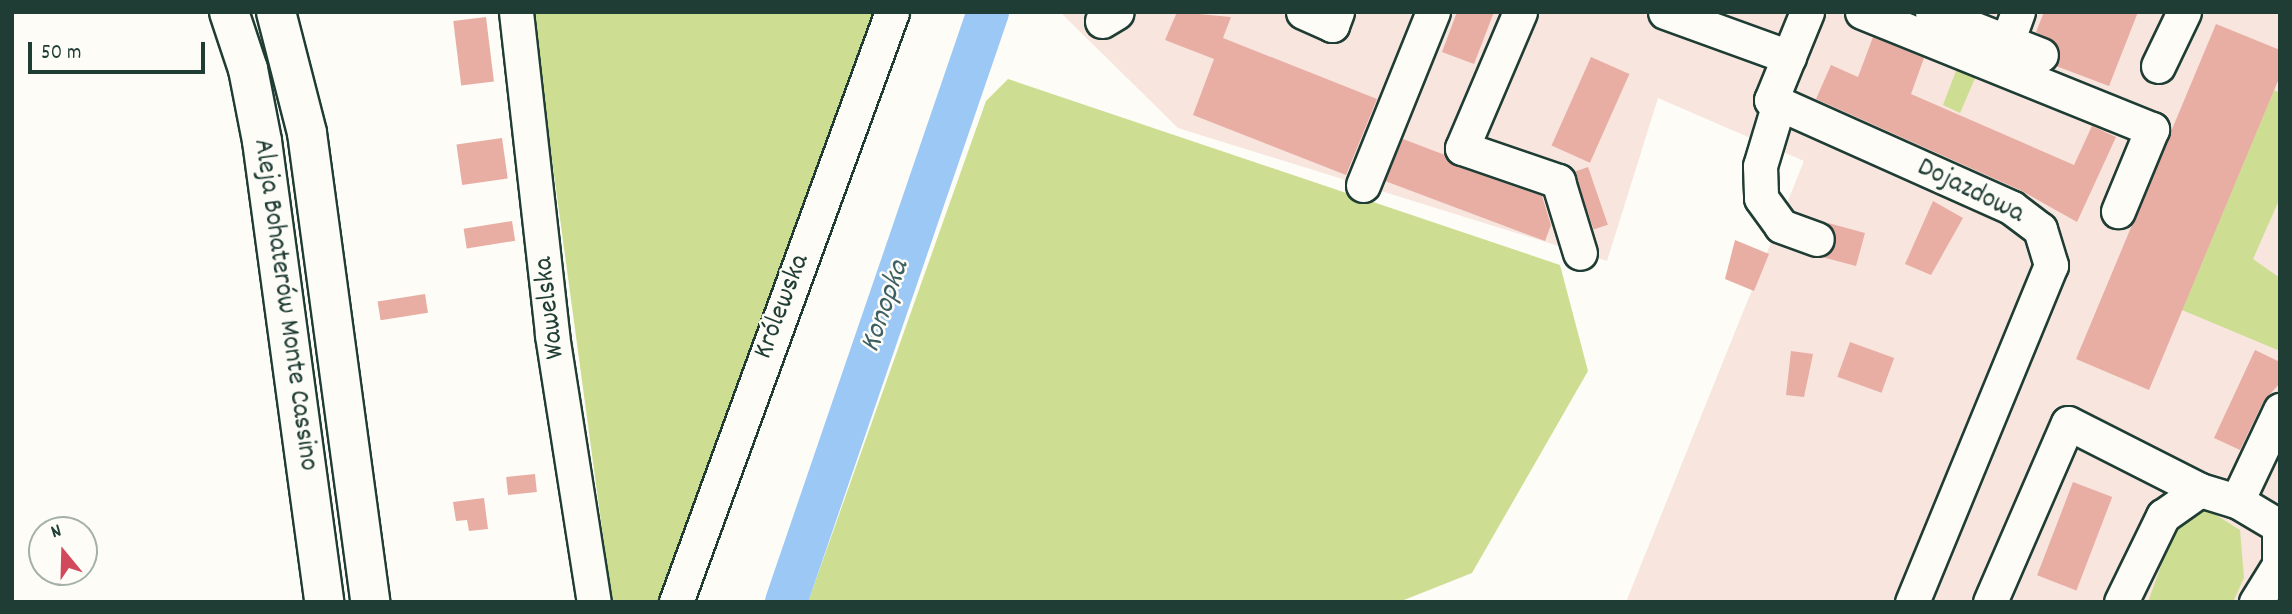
<!DOCTYPE html>
<meta charset="utf-8">
<style>
body{margin:0}
#map{position:relative;width:2292px;height:614px;overflow:hidden;background:#fdfcf7;font-family:Dekko,sans-serif}
div>[style]{position:absolute}
.built>*{inset:0;background:#f7e5de}
.green>*{inset:0;background:#cdde92}
.river>*{height:42px;margin:-21px;padding:0 21px;transform-origin:21px;border-radius:21px;background:#9cc8f6}
.building>*{inset:0;background:#e8aea4;transform-origin:0 0}
.roads{filter:drop-shadow(2px 0 #1f3d34) drop-shadow(-2px 0 #1f3d34) drop-shadow(0 2px #1f3d34) drop-shadow(0 -2px #1f3d34)}
.minor>*{height:33px;margin:-16.5px;padding:0 16.5px;transform-origin:16.5px;border-radius:16.5px;background:#fdfcf7}
.major>*{height:38px;margin:-19px;padding:0 19px;transform-origin:19px;border-radius:19px;background:#fdfcf7}
span{translate:-50% -50%;white-space:nowrap;text-align:center;line-height:1.15;-webkit-text-stroke:5px #fdfcf7;paint-order:stroke}
.street-label{font-size:28px;color:#1f3d34}
.water-label{font-size:30px;color:#3e6064;font-style:italic}
.frame{position:absolute;inset:0;border:14px solid #1f3d34;pointer-events:none}
.north{position:absolute;left:28px;top:516px;width:70px;height:70px;box-sizing:border-box;background:#fdfcf7;border:2px solid #a4b0a9;border-radius:50%;rotate:341deg;font-size:19px;font-weight:700;line-height:28px;text-align:center;color:#1f3d34}
.north::after{content:'';display:block;margin:auto;width:24px;height:32px;background:#d1495b;clip-path:polygon(50% 0,100% 100%,50% 72%,0 100%)}
.scale{position:absolute;left:28px;top:42px;width:177px;height:32px;box-sizing:border-box;border:4px solid #1f3d34;border-top:0;padding-left:9px;font-size:21px;line-height:24px;white-space:nowrap;color:#1f3d34;-webkit-text-stroke:5px #fdfcf7;paint-order:stroke}
</style>
<div id="map">
<div class="built">
<i style="clip-path:polygon(1060px 12px,2280px 12px,2280px 602px,1626px 602px,1804px 161px,1658px 98px,1607px 261px,1178px 128px)"></i>
</div>
<div class="green">
<i style="clip-path:polygon(532px 12px,874px 12px,664px 602px,612px 602px)"></i>
<i style="clip-path:polygon(1959px 63px,1979px 69px,1960px 113px,1943px 105px)"></i>
<i style="clip-path:polygon(1008px 79px,1560px 265px,1588px 371px,1472px 573px,1399px 602px,808px 602px,986px 101px)"></i>
<i style="clip-path:polygon(2274px 90px,2280px 93px,2280px 198px,2253px 259px,2280px 278px,2280px 351px,2182px 310px)"></i>
<i style="clip-path:polygon(2200px 505px,2240px 530px,2244px 578px,2233px 602px,2148px 602px,2175px 526px)"></i>
</div>
<div class="river">
<i style="left:786px;top:602px;width:624px;rotate:-71.1deg"></i>
</div>
<div class="building">
<i style="clip-path:polygon(1177px 12px,1231px 17px,1223px 38px,1377px 99px,1346px 175px,1193px 115px,1214px 59px,1165px 40px)"></i>
<i style="clip-path:polygon(1457px 12px,1494px 12px,1474px 64px,1442px 52px)"></i>
<i style="clip-path:polygon(2044px 12px,2138px 12px,2109px 86px,2056px 66px,2056px 44px,2036px 32px)"></i>
<i style="left:486px;top:17px;width:65px;height:33px;rotate:83deg"></i>
<i style="clip-path:polygon(2216px 24px,2280px 50px,2280px 76px,2149px 390px,2076px 359px)"></i>
<i style="clip-path:polygon(1873px 37px,1924px 58px,1911px 94px,2074px 165px,2092px 126px,2116px 137px,2077px 222px,2020px 190px,1816px 99px,1831px 65px,1858px 77px)"></i>
<i style="left:1591px;top:57px;width:42px;height:97px;rotate:24deg"></i>
<i style="left:502px;top:138px;width:41px;height:46px;rotate:82deg"></i>
<i style="clip-path:polygon(1403px 139px,1445px 155px,1456px 166px,1542px 196px,1551px 225px,1545px 241px,1385px 181px)"></i>
<i style="left:1588px;top:167px;width:61px;height:15px;rotate:71deg"></i>
<i style="clip-path:polygon(1933px 201px,1963px 218px,1931px 275px,1905px 264px)"></i>
<i style="left:512px;top:221px;width:20px;height:49px;rotate:81deg"></i>
<i style="clip-path:polygon(1828px 223px,1865px 233px,1856px 266px,1822px 257px,1835px 245px)"></i>
<i style="clip-path:polygon(1735px 240px,1769px 254px,1754px 291px,1725px 279px)"></i>
<i style="left:425px;top:294px;width:19px;height:48px;rotate:81deg"></i>
<i style="left:1850px;top:342px;width:47px;height:37px;rotate:20deg"></i>
<i style="clip-path:polygon(2255px 350px,2280px 362px,2280px 383px,2263px 402px,2240px 450px,2214px 438px)"></i>
<i style="clip-path:polygon(1791px 351px,1813px 354px,1804px 397px,1786px 395px)"></i>
<i style="left:535px;top:474px;width:18px;height:29px;rotate:84deg"></i>
<i style="left:2073px;top:482px;width:42px;height:100px;rotate:21deg"></i>
<i style="clip-path:polygon(484px 498px,488px 529px,469px 531px,467px 520px,456px 521px,453px 502px)"></i>
</div>
<div class="roads">
<div class="minor">
<i style="left:516px;top:12px;width:325px;rotate:83.6deg"></i>
<i style="left:552px;top:335px;width:270px;rotate:81.1deg"></i>
<i style="left:1303px;top:12px;width:32px;rotate:24deg"></i>
<i style="left:1332px;top:25px;width:14px;rotate:-69deg"></i>
<i style="left:1520px;top:12px;width:148px;rotate:113.1deg"></i>
<i style="left:1462px;top:148px;width:102px;rotate:19deg"></i>
<i style="left:1558px;top:181px;width:75px;rotate:73deg"></i>
<i style="left:1665px;top:12px;width:132px;rotate:19.9deg"></i>
<i style="left:1807px;top:12px;width:95px;rotate:112.2deg"></i>
<i style="left:1771px;top:100px;width:264px;rotate:24.1deg"></i>
<i style="left:2012px;top:208px;width:35px;rotate:37deg"></i>
<i style="left:2040px;top:229px;width:38px;rotate:73deg"></i>
<i style="left:2051px;top:265px;width:365px;rotate:112.4deg"></i>
<i style="left:1862px;top:12px;width:313px;rotate:22deg"></i>
<i style="left:2152px;top:129px;width:89px;rotate:112.5deg"></i>
<i style="left:1932px;top:12px;width:117px;rotate:21.5deg"></i>
<i style="left:1102px;top:21px;width:17px;rotate:-31deg"></i>
<i style="left:2007px;top:42px;width:32px;rotate:-70deg"></i>
<i style="left:2158px;top:66px;width:60px;rotate:-64.3deg"></i>
<i style="left:1779px;top:103px;width:66px;rotate:106.8deg"></i>
<i style="left:1760px;top:166px;width:32px;rotate:88deg"></i>
<i style="left:1761px;top:198px;width:34px;rotate:54deg"></i>
<i style="left:1781px;top:226px;width:38px;rotate:20deg"></i>
<i style="left:1363px;top:185px;width:187px;rotate:-68deg"></i>
<i style="left:2237px;top:501px;width:101px;rotate:-64.7deg"></i>
<i style="left:676px;top:602px;width:628px;rotate:-69.89deg"></i>
<i style="left:1990px;top:602px;width:195px;rotate:-66.5deg"></i>
<i style="left:2068px;top:423px;width:148px;rotate:26.9deg"></i>
<i style="left:2121px;top:602px;width:96px;rotate:-64deg"></i>
<i style="left:2163px;top:516px;width:45px;rotate:-35.1deg"></i>
<i style="left:2200px;top:490px;width:39px;rotate:17deg"></i>
<i style="left:2237px;top:501px;width:49px;rotate:30.8deg"></i>
<i style="left:2279px;top:526px;width:39px;rotate:90deg"></i>
<i style="left:2279px;top:565px;width:44px;rotate:121.9deg"></i>
</div>
<div class="major">
<i style="left:229px;top:12px;width:60px;rotate:71.6deg"></i>
<i style="left:248px;top:69px;width:73px;rotate:79deg"></i>
<i style="left:262px;top:141px;width:465px;rotate:82.3deg"></i>
<i style="left:276px;top:12px;width:125px;rotate:75.6deg"></i>
<i style="left:307px;top:133px;width:473px;rotate:82.3deg"></i>
</div>
</div>
<div class="street-label">
<span style="left:1970px;top:192px;rotate:26deg">Dojazdowa</span>
<span style="left:284px;top:305px;rotate:82deg">Aleja Bohaterów Monte Cassino</span>
<span style="left:783px;top:307px;rotate:-69deg">Królewska</span>
<span style="left:551px;top:308px;rotate:-97deg">Wawelska</span>
</div>
<div class="water-label">
<span style="left:887px;top:307px;rotate:-71deg">Konopka</span>
</div>
<div class="frame"></div>
<div class="north">N</div>
<div class="scale">50 m</div>
</div>
